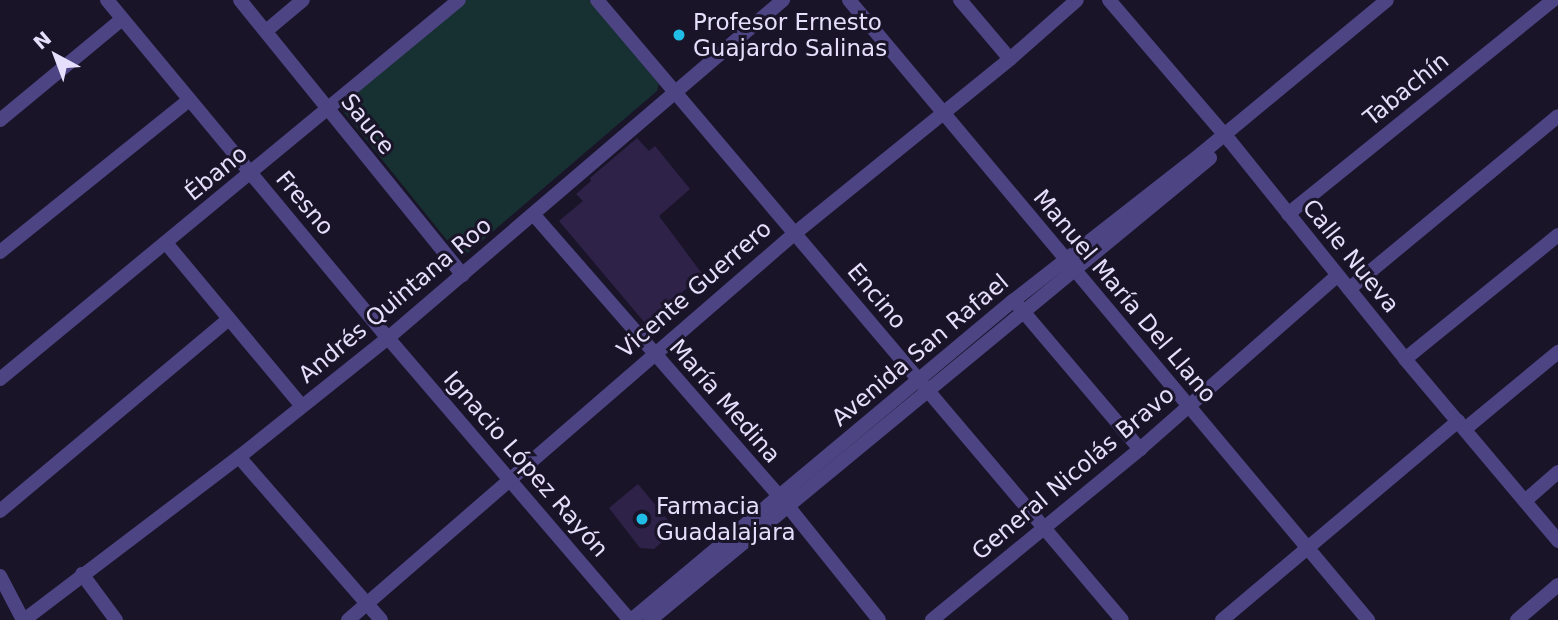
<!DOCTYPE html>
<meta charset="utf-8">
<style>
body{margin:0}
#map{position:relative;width:1558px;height:620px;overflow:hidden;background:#1a1429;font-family:"DejaVu Sans",sans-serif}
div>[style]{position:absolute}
.green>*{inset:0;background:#173032}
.building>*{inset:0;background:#2e2248}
.minor>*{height:14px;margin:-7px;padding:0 7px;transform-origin:7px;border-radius:7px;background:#4d4483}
.dots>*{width:19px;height:19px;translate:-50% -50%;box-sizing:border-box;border:4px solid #1a1429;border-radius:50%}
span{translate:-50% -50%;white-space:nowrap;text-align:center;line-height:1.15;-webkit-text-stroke:6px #1a1429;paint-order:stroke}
.poi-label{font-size:23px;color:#e6dffc}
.left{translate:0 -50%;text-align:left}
.street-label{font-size:23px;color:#e6dffc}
.north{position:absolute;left:21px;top:21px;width:70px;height:70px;-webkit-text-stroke:5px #1a1429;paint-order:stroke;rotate:319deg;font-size:19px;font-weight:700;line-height:28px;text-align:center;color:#e6dffc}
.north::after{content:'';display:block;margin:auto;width:24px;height:32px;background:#e6dffc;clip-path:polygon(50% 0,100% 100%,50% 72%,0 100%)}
</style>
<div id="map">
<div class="green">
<i style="clip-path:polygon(463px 0,589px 0,659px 84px,657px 91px,463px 257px,458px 254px,339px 106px)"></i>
</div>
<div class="building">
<i style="clip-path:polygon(637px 138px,649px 151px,655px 146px,690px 189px,659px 216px,703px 275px,645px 323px,559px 221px,583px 201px,576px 194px,591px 181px,590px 178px)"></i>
<i style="clip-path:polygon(638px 484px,676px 530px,654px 549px,640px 548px,609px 508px)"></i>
</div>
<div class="minor">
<i style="left:107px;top:0;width:440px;rotate:50.3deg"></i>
<i style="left:388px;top:338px;width:372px;rotate:49.4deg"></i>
<i style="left:240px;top:0;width:354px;rotate:51deg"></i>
<i style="left:597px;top:0;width:812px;rotate:49.74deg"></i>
<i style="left:849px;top:0;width:809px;rotate:50.07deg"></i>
<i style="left:960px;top:0;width:77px;rotate:49.7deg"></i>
<i style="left:1109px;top:0;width:186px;rotate:49.4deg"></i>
<i style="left:1230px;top:141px;width:280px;rotate:51.2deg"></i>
<i style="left:1405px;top:359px;width:238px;rotate:49.9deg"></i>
<i style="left:266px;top:31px;width:48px;rotate:-40deg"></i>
<i style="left:0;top:120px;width:158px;rotate:-39.6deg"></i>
<i style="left:1288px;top:214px;width:341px;rotate:-38.9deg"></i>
<i style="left:534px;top:215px;width:385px;rotate:48.9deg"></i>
<i style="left:787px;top:505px;width:147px;rotate:51.3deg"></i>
<i style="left:166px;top:243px;width:212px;rotate:50.2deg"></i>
<i style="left:0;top:252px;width:243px;rotate:-38.8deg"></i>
<i style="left:1349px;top:289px;width:271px;rotate:-39.6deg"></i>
<i style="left:1016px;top:303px;width:192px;rotate:49.7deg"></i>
<i style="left:1405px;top:359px;width:197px;rotate:-39deg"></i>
<i style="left:0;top:379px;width:595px;rotate:-39.55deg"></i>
<i style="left:1465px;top:429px;width:121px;rotate:-39.6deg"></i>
<i style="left:239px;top:457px;width:216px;rotate:48.9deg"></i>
<i style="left:1525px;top:501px;width:44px;rotate:-41.3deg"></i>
<i style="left:0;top:511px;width:297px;rotate:-40deg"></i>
<i style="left:82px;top:574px;width:57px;rotate:53.5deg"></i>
<i style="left:0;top:576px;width:50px;rotate:62.4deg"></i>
<i style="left:24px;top:620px;width:270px;rotate:-37.2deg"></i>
<i style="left:239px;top:457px;width:191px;rotate:-38.6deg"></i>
<i style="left:388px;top:338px;width:520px;rotate:-40.55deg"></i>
<i style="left:348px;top:620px;width:590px;rotate:-40.88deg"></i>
<i style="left:794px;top:234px;width:278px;rotate:-39deg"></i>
<i style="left:1010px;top:59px;width:89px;rotate:-41.4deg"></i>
<i style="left:631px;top:620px;width:498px;rotate:-39.9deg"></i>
<i style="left:1013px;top:301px;width:239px;rotate:-38deg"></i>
<i style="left:1201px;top:154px;width:241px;rotate:-39.6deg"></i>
<i style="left:650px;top:620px;width:726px;rotate:-39.52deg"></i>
<i style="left:932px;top:620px;width:269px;rotate:-39.4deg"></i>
<i style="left:1140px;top:449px;width:262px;rotate:-41.3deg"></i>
<i style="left:1222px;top:620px;width:309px;rotate:-40.1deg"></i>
<i style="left:1517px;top:620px;width:54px;rotate:-40.5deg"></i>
</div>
<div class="dots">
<i style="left:679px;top:35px;background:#20bde6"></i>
<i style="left:642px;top:519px;background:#20bde6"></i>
</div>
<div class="poi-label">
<span class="left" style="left:693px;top:35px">Profesor Ernesto<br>Guajardo Salinas</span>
<span class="left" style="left:656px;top:519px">Farmacia<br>Guadalajara</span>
</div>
<div class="street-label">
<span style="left:1406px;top:89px;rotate:-39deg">Tabachín</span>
<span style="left:368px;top:124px;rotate:51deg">Sauce</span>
<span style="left:216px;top:173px;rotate:-39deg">Ébano</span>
<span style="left:305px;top:203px;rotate:50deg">Fresno</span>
<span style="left:1351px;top:256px;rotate:51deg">Calle Nueva</span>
<span style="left:694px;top:289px;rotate:-41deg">Vicente Guerrero</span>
<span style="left:877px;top:296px;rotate:50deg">Encino</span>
<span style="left:1125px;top:296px;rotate:50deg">Manuel María Del Llano</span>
<span style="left:395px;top:300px;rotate:-40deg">Andrés Quintana Roo</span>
<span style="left:920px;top:350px;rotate:-40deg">Avenida San Rafael</span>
<span style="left:725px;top:401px;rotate:49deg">María Medina</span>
<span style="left:526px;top:464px;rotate:49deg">Ignacio López Rayón</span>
<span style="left:1073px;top:473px;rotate:-40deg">General Nicolás Bravo</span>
</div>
<div class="north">N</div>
</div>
